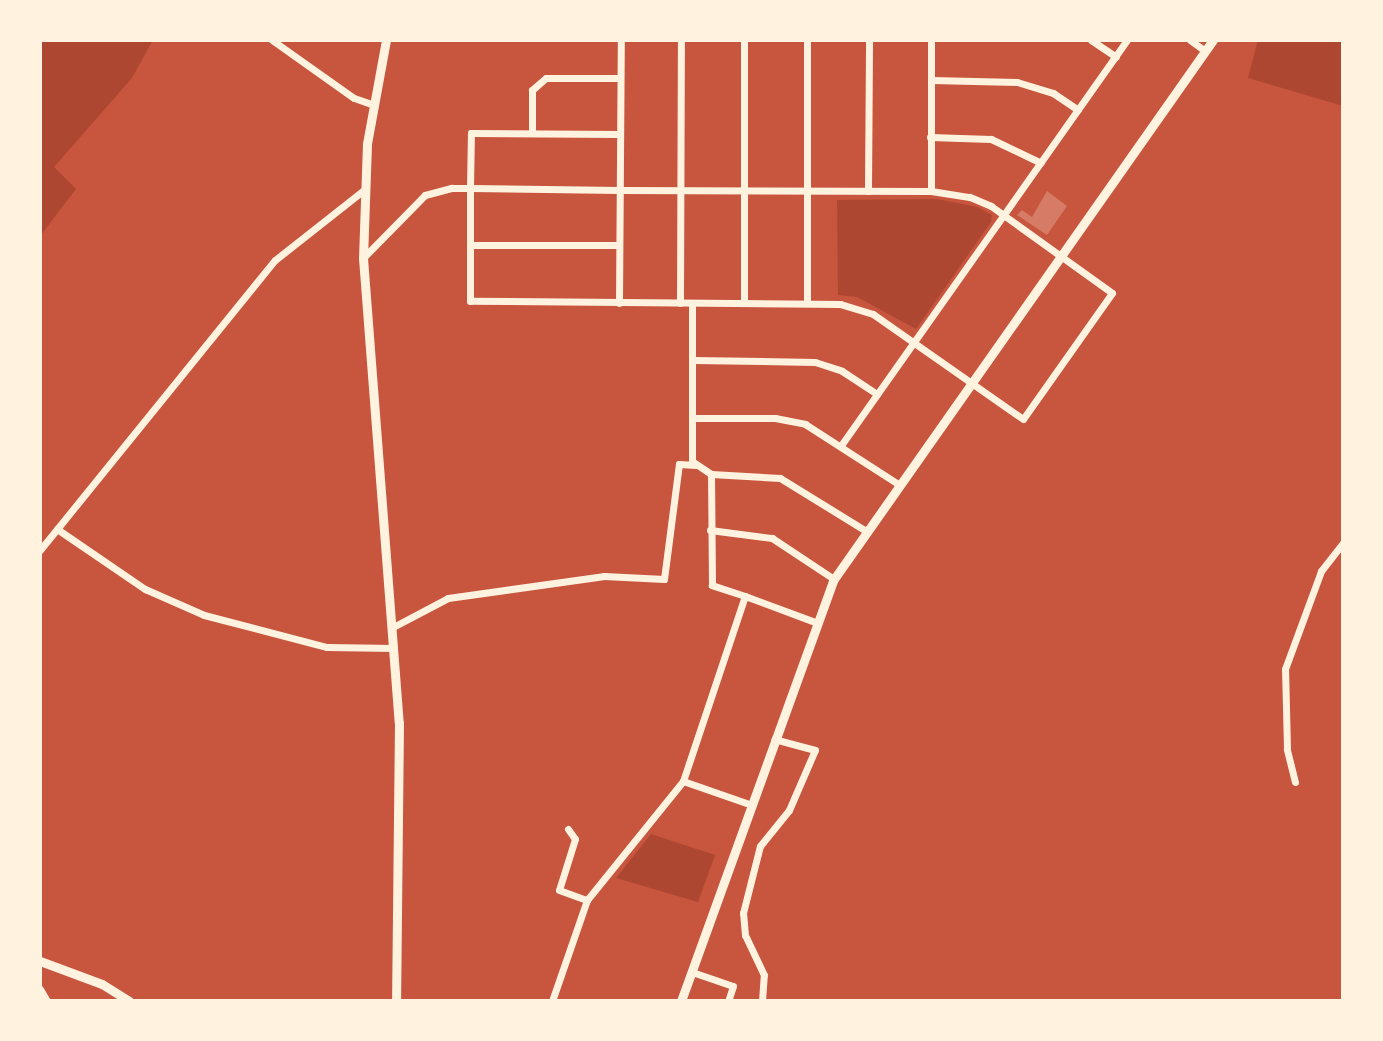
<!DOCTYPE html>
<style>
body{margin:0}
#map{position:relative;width:1383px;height:1041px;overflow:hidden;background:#c8553d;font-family:"Sofia Sans Condensed",sans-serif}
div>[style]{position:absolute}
.green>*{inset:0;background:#ae4732}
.building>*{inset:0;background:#d67c66}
.minor>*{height:7px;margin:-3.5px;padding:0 3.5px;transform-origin:3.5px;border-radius:3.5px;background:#fff3e0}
.tertiary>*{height:9px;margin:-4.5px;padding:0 4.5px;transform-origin:4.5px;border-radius:4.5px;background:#fff3e0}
span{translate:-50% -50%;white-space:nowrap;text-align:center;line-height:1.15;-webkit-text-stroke:7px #fff3e0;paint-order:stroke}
.frame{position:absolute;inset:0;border:42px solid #fff3e0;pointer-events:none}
</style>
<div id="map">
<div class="green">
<i style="clip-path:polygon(40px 40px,153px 40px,132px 78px,54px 167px,76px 189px,40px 236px)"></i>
<i style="clip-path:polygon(1258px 40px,1343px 40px,1343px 106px,1248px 78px)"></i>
<i style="clip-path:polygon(937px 199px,977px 207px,992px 215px,991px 222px,916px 329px,857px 297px,838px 295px,837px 200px)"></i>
<i style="clip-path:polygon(651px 834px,715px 855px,698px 902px,616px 878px)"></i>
</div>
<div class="building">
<i style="clip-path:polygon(1047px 191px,1067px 206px,1047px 235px,1017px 215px,1022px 210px,1032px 217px)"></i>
</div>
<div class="minor">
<i style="left:272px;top:40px;width:100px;rotate:35.3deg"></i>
<i style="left:354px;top:98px;width:21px;rotate:19deg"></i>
<i style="left:1091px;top:40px;width:30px;rotate:34deg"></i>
<i style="left:1190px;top:40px;width:19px;rotate:36deg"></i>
<i style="left:931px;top:80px;width:86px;rotate:1.3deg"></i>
<i style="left:1017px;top:82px;width:38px;rotate:17deg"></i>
<i style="left:1053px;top:93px;width:30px;rotate:34deg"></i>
<i style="left:532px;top:133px;width:43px;rotate:-90deg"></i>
<i style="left:532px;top:90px;width:18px;rotate:-41deg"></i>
<i style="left:546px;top:78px;width:74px"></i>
<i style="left:930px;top:137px;width:61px;rotate:1.9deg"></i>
<i style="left:991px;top:139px;width:55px;rotate:25.6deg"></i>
<i style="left:868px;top:191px;width:151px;rotate:-89.6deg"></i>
<i style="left:931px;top:191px;width:151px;rotate:-90deg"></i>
<i style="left:470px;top:245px;width:149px"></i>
<i style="left:363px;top:258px;width:88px;rotate:-45.5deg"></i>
<i style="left:425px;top:195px;width:28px;rotate:-15deg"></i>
<i style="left:452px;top:188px;width:18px"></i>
<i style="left:470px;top:188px;width:149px;rotate:0.8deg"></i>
<i style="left:619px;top:190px;width:312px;rotate:0.2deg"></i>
<i style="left:931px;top:191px;width:39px;rotate:9deg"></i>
<i style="left:970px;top:197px;width:23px;rotate:23deg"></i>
<i style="left:991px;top:206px;width:149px;rotate:35.7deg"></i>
<i style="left:1112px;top:293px;width:154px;rotate:125.2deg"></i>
<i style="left:1023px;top:419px;width:183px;rotate:-145deg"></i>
<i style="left:873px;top:314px;width:34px;rotate:-163deg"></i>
<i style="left:840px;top:304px;width:370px;rotate:-179.5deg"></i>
<i style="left:470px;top:301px;width:113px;rotate:-90deg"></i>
<i style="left:470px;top:188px;width:55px;rotate:-89deg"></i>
<i style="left:471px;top:133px;width:148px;rotate:0.4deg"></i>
<i style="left:807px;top:302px;width:262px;rotate:-90deg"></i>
<i style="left:619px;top:303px;width:263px;rotate:-89.6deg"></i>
<i style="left:680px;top:303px;width:263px;rotate:-89.8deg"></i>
<i style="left:744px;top:303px;width:263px;rotate:-90deg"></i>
<i style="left:692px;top:360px;width:123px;rotate:0.9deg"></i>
<i style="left:815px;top:362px;width:28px;rotate:18deg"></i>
<i style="left:842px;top:371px;width:42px;rotate:33.3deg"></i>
<i style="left:692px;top:418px;width:83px"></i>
<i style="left:775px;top:418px;width:31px;rotate:11deg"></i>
<i style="left:805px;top:424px;width:111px;rotate:32.8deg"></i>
<i style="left:842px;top:444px;width:494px;rotate:-54.8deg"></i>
<i style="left:711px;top:474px;width:69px;rotate:3.3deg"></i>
<i style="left:780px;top:478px;width:101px;rotate:31.6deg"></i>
<i style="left:57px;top:529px;width:107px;rotate:34.3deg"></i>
<i style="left:145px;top:589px;width:64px;rotate:23.8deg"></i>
<i style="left:204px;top:615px;width:127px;rotate:14.6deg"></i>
<i style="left:327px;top:647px;width:67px;rotate:0.9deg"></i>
<i style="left:710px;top:530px;width:63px;rotate:7.4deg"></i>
<i style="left:772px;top:538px;width:74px;rotate:33.5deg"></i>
<i style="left:40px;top:550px;width:373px;rotate:-51deg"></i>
<i style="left:275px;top:260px;width:113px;rotate:-38.2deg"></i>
<i style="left:745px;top:596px;width:75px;rotate:20.4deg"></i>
<i style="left:393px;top:627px;width:62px;rotate:-27.8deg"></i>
<i style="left:448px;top:598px;width:158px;rotate:-8deg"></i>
<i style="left:604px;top:576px;width:60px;rotate:2.9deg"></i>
<i style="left:664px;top:579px;width:116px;rotate:-82.6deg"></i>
<i style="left:679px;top:464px;width:17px;rotate:3deg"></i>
<i style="left:683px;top:781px;width:73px;rotate:19.2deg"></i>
<i style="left:1295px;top:782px;width:34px;rotate:-104deg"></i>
<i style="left:1287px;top:749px;width:80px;rotate:-91.4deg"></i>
<i style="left:1285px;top:669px;width:104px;rotate:-69.8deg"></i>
<i style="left:1321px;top:571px;width:36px;rotate:-52deg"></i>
<i style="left:568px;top:829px;width:12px;rotate:55deg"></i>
<i style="left:575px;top:839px;width:53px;rotate:107.4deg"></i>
<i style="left:559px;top:890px;width:30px;rotate:20deg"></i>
<i style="left:587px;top:900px;width:153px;rotate:-51.1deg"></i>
<i style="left:683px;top:781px;width:195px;rotate:-71.5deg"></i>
<i style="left:745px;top:596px;width:35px;rotate:-162deg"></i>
<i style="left:712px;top:585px;width:111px;rotate:-90.5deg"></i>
<i style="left:711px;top:474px;width:23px;rotate:-146deg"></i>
<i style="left:692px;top:461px;width:157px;rotate:-90deg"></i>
<i style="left:695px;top:973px;width:40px;rotate:18.9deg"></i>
<i style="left:733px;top:986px;width:16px;rotate:108deg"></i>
<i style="left:40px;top:989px;width:14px;rotate:60deg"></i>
<i style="left:552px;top:1001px;width:107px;rotate:-70.9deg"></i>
<i style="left:762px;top:1001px;width:26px;rotate:-86deg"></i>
<i style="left:764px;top:975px;width:44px;rotate:-115.4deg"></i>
<i style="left:745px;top:935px;width:22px;rotate:-95deg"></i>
<i style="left:743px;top:913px;width:69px;rotate:-75.8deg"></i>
<i style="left:760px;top:846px;width:46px;rotate:-51.1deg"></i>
<i style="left:789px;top:810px;width:65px;rotate:-66.6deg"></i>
<i style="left:815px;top:750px;width:42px;rotate:-165deg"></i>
</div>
<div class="tertiary">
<i style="left:386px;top:40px;width:106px;rotate:100.4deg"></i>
<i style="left:367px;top:144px;width:114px;rotate:92deg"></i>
<i style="left:363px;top:258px;width:466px;rotate:85.6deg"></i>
<i style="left:399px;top:723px;width:278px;rotate:90.6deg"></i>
<i style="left:40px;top:961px;width:66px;rotate:20.4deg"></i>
<i style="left:102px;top:984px;width:32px;rotate:32deg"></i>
<i style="left:681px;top:1001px;width:449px;rotate:-70.1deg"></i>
<i style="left:834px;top:579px;width:659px;rotate:-54.89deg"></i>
</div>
<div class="frame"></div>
</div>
